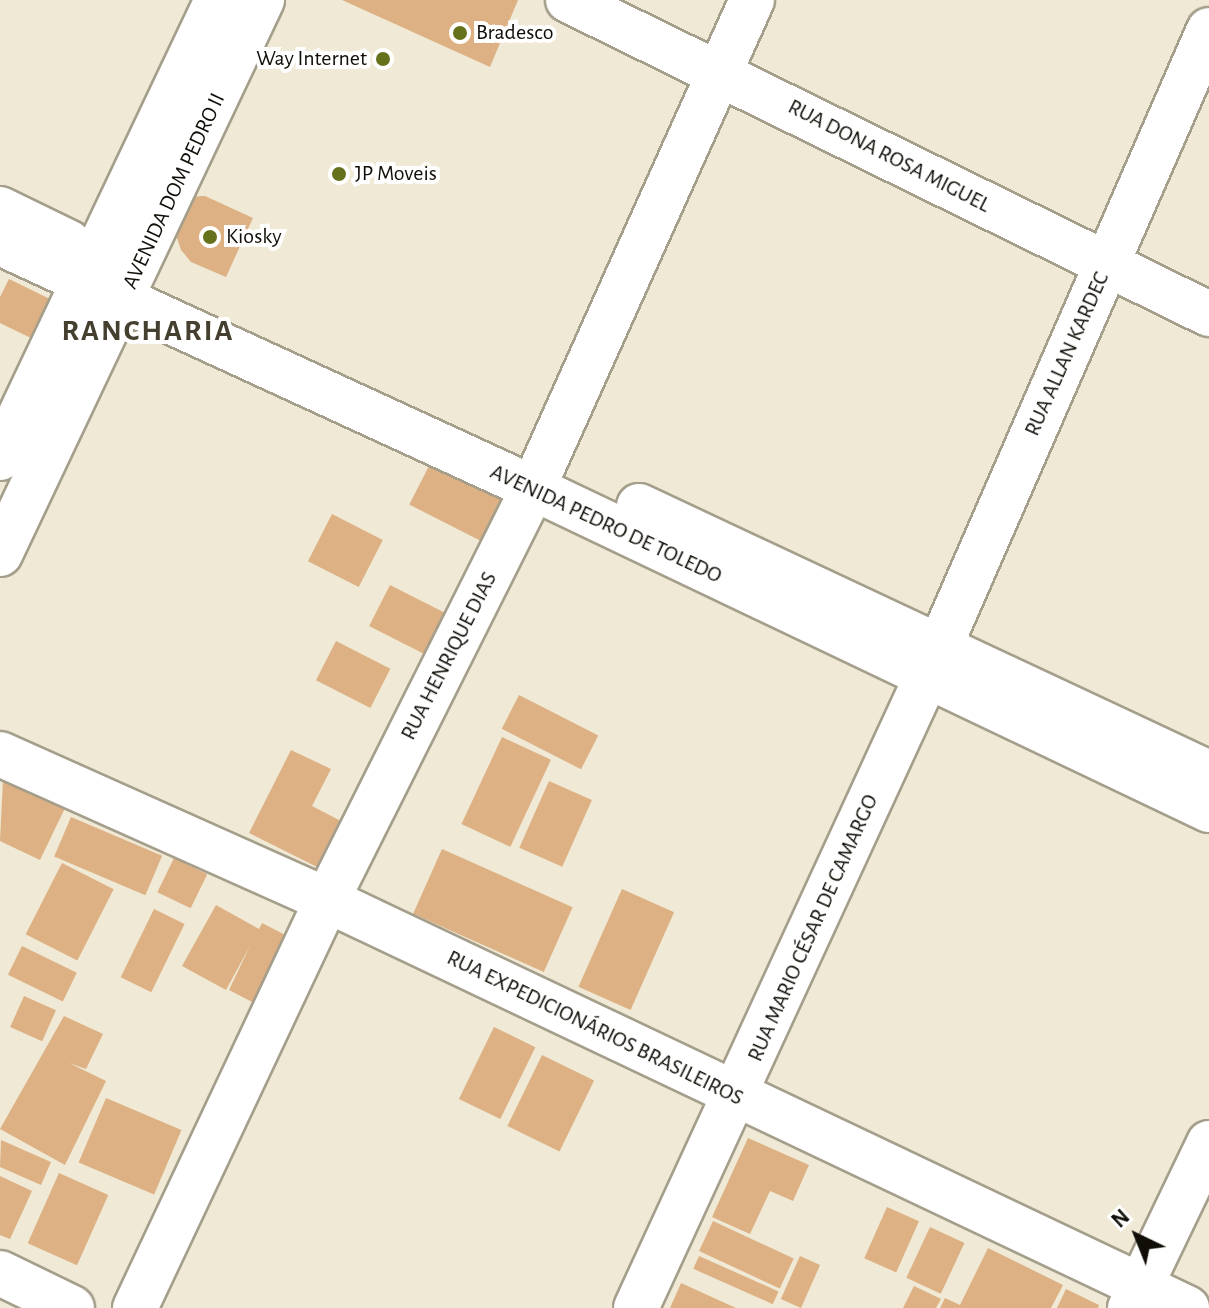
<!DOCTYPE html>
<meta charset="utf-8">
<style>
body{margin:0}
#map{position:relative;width:1209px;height:1308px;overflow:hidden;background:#efe9d5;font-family:"Alegreya Sans",sans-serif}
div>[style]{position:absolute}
.building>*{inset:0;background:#ddb183;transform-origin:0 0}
.roads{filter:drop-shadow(2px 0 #a49e8b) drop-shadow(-2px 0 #a49e8b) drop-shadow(0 2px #a49e8b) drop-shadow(0 -2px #a49e8b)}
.minor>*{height:44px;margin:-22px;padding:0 22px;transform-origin:22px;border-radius:22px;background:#fff}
.major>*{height:44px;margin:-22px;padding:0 22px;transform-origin:22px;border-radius:22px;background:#fff}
.dots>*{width:22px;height:22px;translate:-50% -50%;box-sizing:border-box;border:4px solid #fff;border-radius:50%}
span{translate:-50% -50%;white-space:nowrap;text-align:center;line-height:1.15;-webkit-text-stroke:8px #fff;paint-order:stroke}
.poi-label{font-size:22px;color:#100e07}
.left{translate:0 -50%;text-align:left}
.right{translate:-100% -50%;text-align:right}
.street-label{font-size:22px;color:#100e07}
.district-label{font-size:30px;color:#443f2e;font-weight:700;letter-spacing:2px}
.north{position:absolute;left:1097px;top:1196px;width:80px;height:80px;-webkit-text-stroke:6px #fff;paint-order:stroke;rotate:317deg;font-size:22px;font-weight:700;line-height:32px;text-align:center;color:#100e07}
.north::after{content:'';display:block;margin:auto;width:28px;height:36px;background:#100e07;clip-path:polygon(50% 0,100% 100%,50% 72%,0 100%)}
</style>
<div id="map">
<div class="building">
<i style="clip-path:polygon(342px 0,518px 0,490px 67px)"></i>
<i style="clip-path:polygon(205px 196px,253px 218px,226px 277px,191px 262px,181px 250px,172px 223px,184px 197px)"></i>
<i style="clip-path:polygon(9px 279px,52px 300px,33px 339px,0 323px,0 297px)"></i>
<i style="left:432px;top:460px;width:97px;height:50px;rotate:27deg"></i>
<i style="left:332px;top:514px;width:57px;height:53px;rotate:27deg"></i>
<i style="left:390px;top:585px;width:68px;height:46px;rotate:27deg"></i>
<i style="left:336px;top:641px;width:61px;height:44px;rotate:27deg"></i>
<i style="left:519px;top:695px;width:89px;height:38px;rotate:27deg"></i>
<i style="left:502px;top:737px;width:54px;height:96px;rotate:25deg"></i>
<i style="clip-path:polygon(291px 750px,331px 769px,312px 806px,360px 831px,337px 877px,249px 833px)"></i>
<i style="clip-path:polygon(3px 779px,65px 808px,40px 860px,0 841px)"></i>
<i style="left:549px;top:781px;width:47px;height:73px;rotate:24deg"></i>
<i style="left:71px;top:817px;width:99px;height:43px;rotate:23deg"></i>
<i style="left:442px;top:849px;width:143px;height:71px;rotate:24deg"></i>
<i style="left:174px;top:858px;width:37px;height:38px;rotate:26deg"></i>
<i style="left:62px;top:863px;width:58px;height:80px;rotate:27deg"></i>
<i style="left:622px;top:889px;width:57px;height:107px;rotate:24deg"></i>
<i style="clip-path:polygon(216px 905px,259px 929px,262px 923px,299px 942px,264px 1008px,229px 990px,250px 946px,226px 990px,182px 966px)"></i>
<i style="left:154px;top:909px;width:34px;height:76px;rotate:26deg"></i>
<i style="left:22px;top:946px;width:61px;height:32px;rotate:26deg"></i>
<i style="left:24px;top:996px;width:35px;height:34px;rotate:24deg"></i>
<i style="clip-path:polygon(64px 1016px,103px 1034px,86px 1069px,69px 1063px,106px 1081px,65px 1165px,0 1129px)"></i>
<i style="left:494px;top:1027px;width:46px;height:80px;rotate:26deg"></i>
<i style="left:542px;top:1055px;width:58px;height:79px;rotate:26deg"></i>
<i style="left:106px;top:1098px;width:82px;height:70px;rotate:23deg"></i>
<i style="clip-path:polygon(748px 1138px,809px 1165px,793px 1201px,770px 1191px,750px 1234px,712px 1217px)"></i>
<i style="clip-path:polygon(1px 1140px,51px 1162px,41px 1185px,0 1167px)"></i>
<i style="left:59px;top:1173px;width:54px;height:77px;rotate:24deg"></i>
<i style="clip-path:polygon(0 1176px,32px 1191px,10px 1239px,0 1235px)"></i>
<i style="left:887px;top:1207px;width:35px;height:56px;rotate:24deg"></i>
<i style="left:713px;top:1221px;width:89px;height:33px;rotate:25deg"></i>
<i style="left:930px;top:1227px;width:38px;height:56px;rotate:25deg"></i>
<i style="clip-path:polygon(988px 1248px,1063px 1285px,1051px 1308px,940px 1308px,945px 1298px,960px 1305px)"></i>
<i style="left:699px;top:1256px;width:87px;height:14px;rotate:24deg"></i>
<i style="left:800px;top:1256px;width:22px;height:47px;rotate:24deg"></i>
<i style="clip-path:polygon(681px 1283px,736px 1308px,670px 1308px)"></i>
<i style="clip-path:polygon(914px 1286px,941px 1299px,936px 1308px,903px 1308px)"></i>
<i style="clip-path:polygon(1066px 1289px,1099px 1305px,1098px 1308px,1057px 1308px)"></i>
</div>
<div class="roads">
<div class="minor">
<i style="left:568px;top:0;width:714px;rotate:26.1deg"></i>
<i style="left:0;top:458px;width:507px;rotate:-64.65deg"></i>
<i style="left:0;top:554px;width:613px;rotate:-64.69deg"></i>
<i style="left:0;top:754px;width:358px;rotate:24.1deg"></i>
<i style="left:327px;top:900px;width:952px;rotate:25.38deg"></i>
<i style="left:0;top:1273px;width:80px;rotate:25.9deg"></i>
<i style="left:135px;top:1308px;width:451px;rotate:-64.8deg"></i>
<i style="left:327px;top:900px;width:461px;rotate:-63.4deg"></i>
<i style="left:533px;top:488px;width:535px;rotate:-65.83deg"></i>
<i style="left:636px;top:1308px;width:694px;rotate:-65.28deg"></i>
<i style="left:926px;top:678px;width:707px;rotate:-66.41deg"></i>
<i style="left:1130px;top:1308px;width:183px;rotate:-64.4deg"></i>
</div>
<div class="major">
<i style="left:0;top:209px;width:76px;rotate:25.9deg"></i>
<i style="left:0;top:243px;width:587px;rotate:24.69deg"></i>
<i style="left:533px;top:488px;width:749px;rotate:25.47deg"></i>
<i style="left:639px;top:506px;width:629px;rotate:25.1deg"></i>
</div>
</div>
<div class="dots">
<i style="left:460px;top:33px;background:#66711c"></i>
<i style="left:383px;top:59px;background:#66711c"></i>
<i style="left:339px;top:174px;background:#66711c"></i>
<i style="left:210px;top:237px;background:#66711c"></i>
</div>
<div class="poi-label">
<span class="left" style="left:476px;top:33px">Bradesco</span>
<span class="right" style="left:367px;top:59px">Way Internet</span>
<span class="left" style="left:355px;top:174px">JP Moveis</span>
<span class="left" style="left:226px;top:237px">Kiosky</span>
</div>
<div class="street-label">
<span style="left:889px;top:156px;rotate:27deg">RUA DONA ROSA MIGUEL</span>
<span style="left:174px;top:191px;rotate:-65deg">AVENIDA DOM PEDRO II</span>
<span style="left:1067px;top:354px;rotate:-66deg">RUA ALLAN KARDEC</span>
<span style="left:606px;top:524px;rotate:25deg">AVENIDA PEDRO DE TOLEDO</span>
<span style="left:449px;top:656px;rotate:-63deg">RUA HENRIQUE DIAS</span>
<span style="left:813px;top:928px;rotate:-66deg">RUA MARIO CÉSAR DE CAMARGO</span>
<span style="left:595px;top:1028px;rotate:26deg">RUA EXPEDICIONÁRIOS BRASILEIROS</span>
</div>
<div class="district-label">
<span style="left:148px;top:331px">RANCHARIA</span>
</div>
<div class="north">N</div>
</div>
